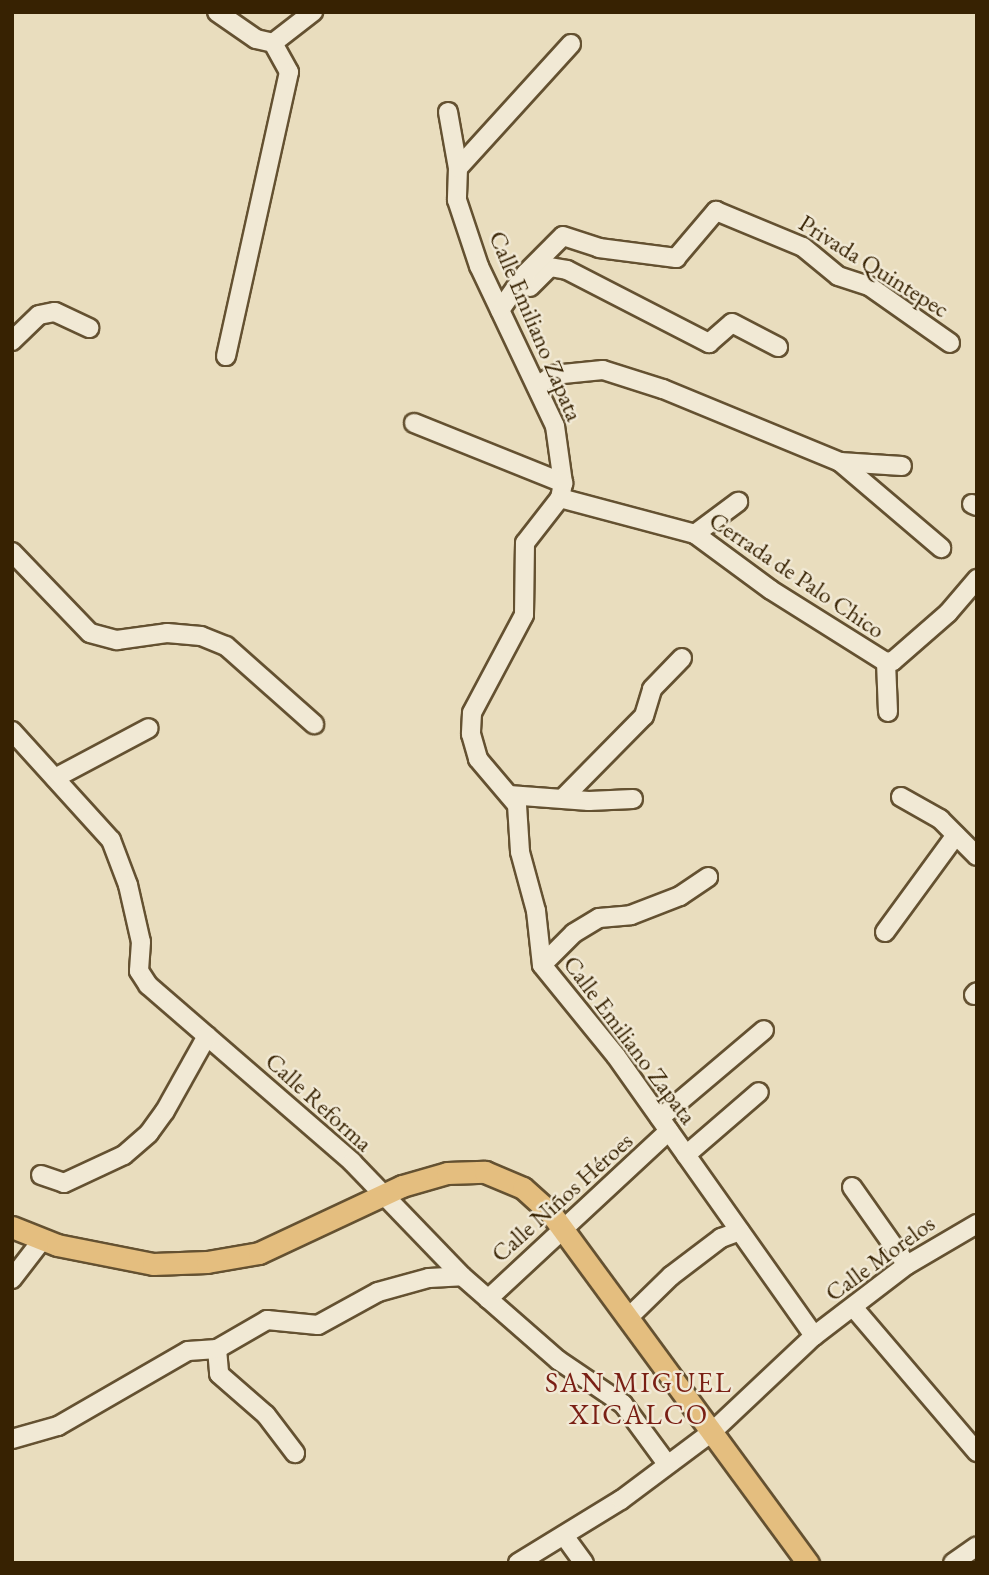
<!DOCTYPE html>
<meta charset="utf-8">
<style>
body{margin:0}
#map{position:relative;width:989px;height:1575px;overflow:hidden;background:#e9ddbe;font-family:"EB Garamond",serif}
div>[style]{position:absolute}
.roads{filter:drop-shadow(2px 0 #645131) drop-shadow(-2px 0 #645131) drop-shadow(0 2px #645131) drop-shadow(0 -2px #645131)}
.minor>*{height:18px;margin:-9px;padding:0 9px;transform-origin:9px;border-radius:9px;background:#f1e9d5}
.major>*{height:21px;margin:-10.5px;padding:0 10.5px;transform-origin:10.5px;border-radius:10.5px;background:#e4be7f}
span{translate:-50% -50%;white-space:nowrap;text-align:center;line-height:1.15;-webkit-text-stroke:5px #f1e9d5;paint-order:stroke}
.street-label{font-size:24px;color:#372202}
.quarter-label{font-size:28px;color:#7a1f14;letter-spacing:2px}
.frame{position:absolute;inset:0;border:14px solid #372202;pointer-events:none}
</style>
<div id="map">
<div class="roads">
<div class="minor">
<i style="left:217px;top:12px;width:47px;rotate:34.7deg"></i>
<i style="left:256px;top:39px;width:17px;rotate:13deg"></i>
<i style="left:273px;top:43px;width:33px;rotate:61deg"></i>
<i style="left:289px;top:72px;width:291px;rotate:102.5deg"></i>
<i style="left:273px;top:43px;width:51px;rotate:-37.8deg"></i>
<i style="left:571px;top:44px;width:168px;rotate:132.3deg"></i>
<i style="left:458px;top:168px;width:32px;rotate:92deg"></i>
<i style="left:457px;top:200px;width:70px;rotate:71.6deg"></i>
<i style="left:479px;top:266px;width:177px;rotate:64.6deg"></i>
<i style="left:555px;top:426px;width:58px;rotate:82deg"></i>
<i style="left:563px;top:483px;width:15px;rotate:101deg"></i>
<i style="left:560px;top:498px;width:57px;rotate:127.9deg"></i>
<i style="left:525px;top:543px;width:72px;rotate:90.8deg"></i>
<i style="left:524px;top:615px;width:111px;rotate:118deg"></i>
<i style="left:472px;top:713px;width:21px;rotate:93deg"></i>
<i style="left:471px;top:734px;width:26px;rotate:74deg"></i>
<i style="left:478px;top:759px;width:60px;rotate:49.7deg"></i>
<i style="left:517px;top:805px;width:47px;rotate:86.3deg"></i>
<i style="left:520px;top:852px;width:61px;rotate:74.8deg"></i>
<i style="left:536px;top:911px;width:54px;rotate:83.7deg"></i>
<i style="left:542px;top:965px;width:117px;rotate:50.9deg"></i>
<i style="left:616px;top:1056px;width:343px;rotate:54.7deg"></i>
<i style="left:448px;top:112px;width:57px;rotate:79.9deg"></i>
<i style="left:530px;top:287px;width:28px;rotate:-45deg"></i>
<i style="left:550px;top:267px;width:17px;rotate:10deg"></i>
<i style="left:567px;top:270px;width:160px;rotate:27.2deg"></i>
<i style="left:709px;top:343px;width:30px;rotate:-41deg"></i>
<i style="left:732px;top:323px;width:52px;rotate:27.6deg"></i>
<i style="left:500px;top:310px;width:45px;rotate:-54.9deg"></i>
<i style="left:526px;top:273px;width:52px;rotate:-45deg"></i>
<i style="left:563px;top:236px;width:38px;rotate:18deg"></i>
<i style="left:599px;top:248px;width:78px;rotate:7.4deg"></i>
<i style="left:676px;top:258px;width:62px;rotate:-49.6deg"></i>
<i style="left:716px;top:211px;width:94px;rotate:22.5deg"></i>
<i style="left:803px;top:247px;width:45px;rotate:39.6deg"></i>
<i style="left:838px;top:276px;width:33px;rotate:18deg"></i>
<i style="left:869px;top:286px;width:99px;rotate:35.1deg"></i>
<i style="left:12px;top:341px;width:37px;rotate:-44deg"></i>
<i style="left:39px;top:315px;width:16px;rotate:-11deg"></i>
<i style="left:55px;top:312px;width:38px;rotate:25deg"></i>
<i style="left:538px;top:386px;width:19px;rotate:-36deg"></i>
<i style="left:553px;top:375px;width:50px;rotate:-5.7deg"></i>
<i style="left:603px;top:370px;width:63px;rotate:17.6deg"></i>
<i style="left:663px;top:389px;width:191px;rotate:22.4deg"></i>
<i style="left:840px;top:462px;width:62px;rotate:3.7deg"></i>
<i style="left:414px;top:423px;width:161px;rotate:21.9deg"></i>
<i style="left:840px;top:462px;width:133px;rotate:40.4deg"></i>
<i style="left:560px;top:498px;width:140px;rotate:14.9deg"></i>
<i style="left:695px;top:534px;width:94px;rotate:36.4deg"></i>
<i style="left:771px;top:590px;width:136px;rotate:32.1deg"></i>
<i style="left:886px;top:662px;width:7px;rotate:-8deg"></i>
<i style="left:893px;top:661px;width:73px;rotate:-41.1deg"></i>
<i style="left:948px;top:613px;width:45px;rotate:-49.5deg"></i>
<i style="left:972px;top:504px;width:5px;rotate:22deg"></i>
<i style="left:695px;top:534px;width:54px;rotate:-36.7deg"></i>
<i style="left:12px;top:552px;width:112px;rotate:46.1deg"></i>
<i style="left:90px;top:633px;width:28px;rotate:15deg"></i>
<i style="left:117px;top:640px;width:50px;rotate:-8deg"></i>
<i style="left:167px;top:633px;width:34px;rotate:5deg"></i>
<i style="left:201px;top:636px;width:27px;rotate:22deg"></i>
<i style="left:226px;top:646px;width:118px;rotate:41.6deg"></i>
<i style="left:886px;top:662px;width:50px;rotate:87.7deg"></i>
<i style="left:12px;top:731px;width:147px;rotate:47.8deg"></i>
<i style="left:111px;top:840px;width:48px;rotate:69.3deg"></i>
<i style="left:128px;top:885px;width:58px;rotate:77.2deg"></i>
<i style="left:141px;top:942px;width:29px;rotate:94deg"></i>
<i style="left:139px;top:971px;width:17px;rotate:57deg"></i>
<i style="left:148px;top:985px;width:270px;rotate:40.9deg"></i>
<i style="left:352px;top:1162px;width:158px;rotate:46deg"></i>
<i style="left:462px;top:1276px;width:128px;rotate:41.2deg"></i>
<i style="left:558px;top:1360px;width:78px;rotate:34.1deg"></i>
<i style="left:623px;top:1404px;width:74px;rotate:53.7deg"></i>
<i style="left:55px;top:778px;width:106px;rotate:-28deg"></i>
<i style="left:509px;top:795px;width:80px;rotate:4.3deg"></i>
<i style="left:589px;top:801px;width:44px;rotate:-2.6deg"></i>
<i style="left:565px;top:796px;width:112px;rotate:-45.4deg"></i>
<i style="left:644px;top:716px;width:28px;rotate:-73deg"></i>
<i style="left:652px;top:689px;width:43px;rotate:-45.9deg"></i>
<i style="left:901px;top:797px;width:45px;rotate:29.4deg"></i>
<i style="left:940px;top:819px;width:52px;rotate:45deg"></i>
<i style="left:885px;top:932px;width:120px;rotate:-53.8deg"></i>
<i style="left:542px;top:965px;width:45px;rotate:-45deg"></i>
<i style="left:574px;top:933px;width:29px;rotate:-31deg"></i>
<i style="left:599px;top:918px;width:32px;rotate:-5deg"></i>
<i style="left:631px;top:915px;width:53px;rotate:-21.2deg"></i>
<i style="left:680px;top:896px;width:34px;rotate:-34deg"></i>
<i style="left:974px;top:995px;width:4px;rotate:-45deg"></i>
<i style="left:660px;top:1118px;width:136px;rotate:-40.2deg"></i>
<i style="left:686px;top:1155px;width:96px;rotate:-40.8deg"></i>
<i style="left:41px;top:1175px;width:24px;rotate:19deg"></i>
<i style="left:64px;top:1183px;width:66px;rotate:-25deg"></i>
<i style="left:124px;top:1155px;width:33px;rotate:-41deg"></i>
<i style="left:149px;top:1133px;width:27px;rotate:-54deg"></i>
<i style="left:165px;top:1111px;width:86px;rotate:-60.8deg"></i>
<i style="left:852px;top:1187px;width:95px;rotate:54.8deg"></i>
<i style="left:12px;top:1279px;width:49px;rotate:-52.4deg"></i>
<i style="left:488px;top:1299px;width:247px;rotate:-42.9deg"></i>
<i style="left:853px;top:1307px;width:191px;rotate:49.5deg"></i>
<i style="left:629px;top:1317px;width:59px;rotate:-44.3deg"></i>
<i style="left:671px;top:1276px;width:63px;rotate:-37.2deg"></i>
<i style="left:721px;top:1238px;width:20px;rotate:-20deg"></i>
<i style="left:217px;top:1349px;width:25px;rotate:85deg"></i>
<i style="left:219px;top:1374px;width:62px;rotate:41.1deg"></i>
<i style="left:266px;top:1415px;width:48px;rotate:52.7deg"></i>
<i style="left:12px;top:1439px;width:48px;rotate:-15.8deg"></i>
<i style="left:58px;top:1426px;width:150px;rotate:-30deg"></i>
<i style="left:188px;top:1351px;width:29px;rotate:-4deg"></i>
<i style="left:217px;top:1349px;width:58px;rotate:-30.1deg"></i>
<i style="left:267px;top:1320px;width:51px;rotate:5.6deg"></i>
<i style="left:318px;top:1325px;width:68px;rotate:-28.8deg"></i>
<i style="left:378px;top:1292px;width:53px;rotate:-15.4deg"></i>
<i style="left:429px;top:1278px;width:33px;rotate:-3deg"></i>
<i style="left:565px;top:1537px;width:32px;rotate:54deg"></i>
<i style="left:518px;top:1563px;width:121px;rotate:-31.5deg"></i>
<i style="left:621px;top:1500px;width:114px;rotate:-36.8deg"></i>
<i style="left:712px;top:1432px;width:140px;rotate:-43.3deg"></i>
<i style="left:814px;top:1336px;width:117px;rotate:-37.4deg"></i>
<i style="left:907px;top:1265px;width:81px;rotate:-30.4deg"></i>
<i style="left:953px;top:1563px;width:29px;rotate:-35deg"></i>
</div>
<div class="major">
<i style="left:12px;top:1227px;width:48px;rotate:21.8deg"></i>
<i style="left:57px;top:1245px;width:98px;rotate:11.2deg"></i>
<i style="left:153px;top:1264px;width:54px;rotate:-2.1deg"></i>
<i style="left:207px;top:1262px;width:53px;rotate:-9.8deg"></i>
<i style="left:259px;top:1253px;width:158px;rotate:-25.1deg"></i>
<i style="left:402px;top:1186px;width:47px;rotate:-16.1deg"></i>
<i style="left:447px;top:1173px;width:38px;rotate:-2deg"></i>
<i style="left:485px;top:1172px;width:41px;rotate:22.8deg"></i>
<i style="left:523px;top:1188px;width:36px;rotate:42deg"></i>
<i style="left:550px;top:1212px;width:436px;rotate:53.7deg"></i>
</div>
</div>
<div class="street-label">
<span style="left:874px;top:266px;rotate:32deg">Privada Quintepec</span>
<span style="left:536px;top:326px;rotate:67deg">Calle Emiliano Zapata</span>
<span style="left:797px;top:575px;rotate:34deg">Cerrada de Palo Chico</span>
<span style="left:630px;top:1040px;rotate:53deg">Calle Emiliano Zapata</span>
<span style="left:319px;top:1102px;rotate:42deg">Calle Reforma</span>
<span style="left:562px;top:1197px;rotate:-42deg">Calle Niños Héroes</span>
<span style="left:880px;top:1258px;rotate:-36deg">Calle Morelos</span>
</div>
<div class="quarter-label">
<span style="left:639px;top:1398px">SAN MIGUEL<br>XICALCO</span>
</div>
<div class="frame"></div>
</div>
